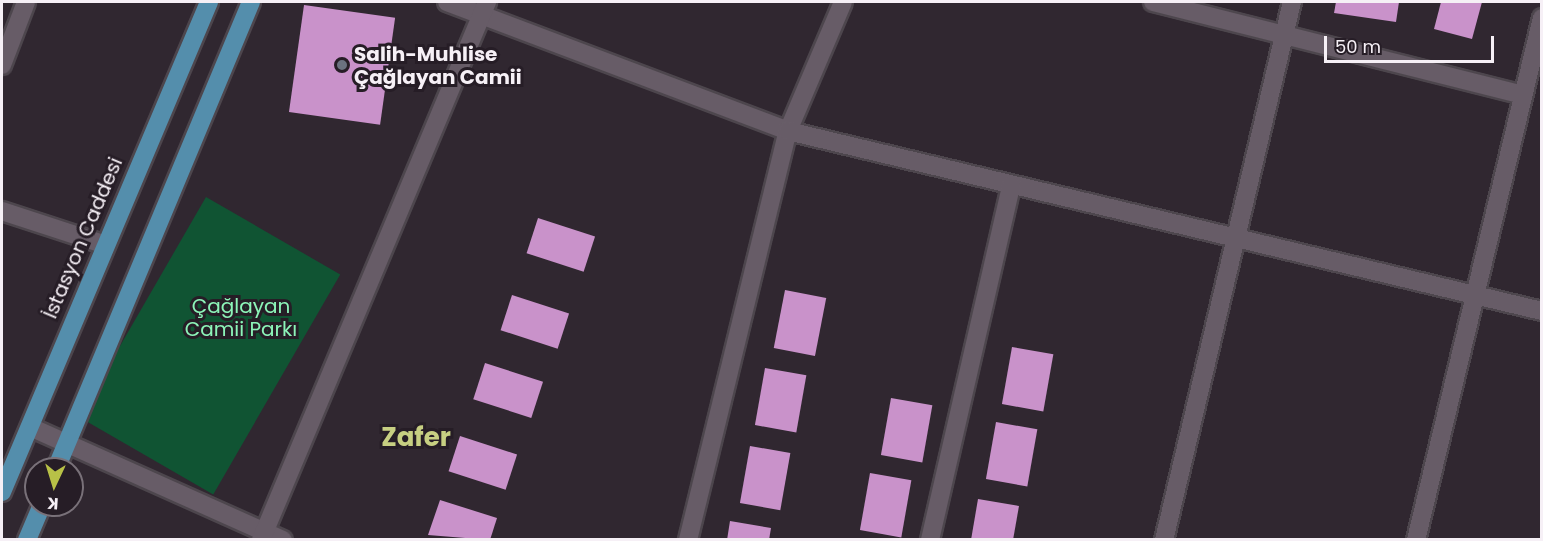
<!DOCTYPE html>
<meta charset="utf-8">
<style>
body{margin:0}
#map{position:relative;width:1543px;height:541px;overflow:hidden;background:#302730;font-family:Poppins,sans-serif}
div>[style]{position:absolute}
.green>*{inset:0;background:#105433;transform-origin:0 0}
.building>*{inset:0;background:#c992ca;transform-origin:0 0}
.roads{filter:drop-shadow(2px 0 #4d464d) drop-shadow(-2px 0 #4d464d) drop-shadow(0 2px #4d464d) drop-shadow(0 -2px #4d464d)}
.minor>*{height:18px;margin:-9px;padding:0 9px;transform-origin:9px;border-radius:9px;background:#675c67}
.major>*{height:18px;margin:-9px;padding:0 9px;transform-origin:9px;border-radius:9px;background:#548eac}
.dots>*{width:16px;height:16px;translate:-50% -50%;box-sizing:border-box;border:3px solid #261d26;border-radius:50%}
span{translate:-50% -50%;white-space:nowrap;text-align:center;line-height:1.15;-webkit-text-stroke:6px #261d26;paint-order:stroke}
.poi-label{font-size:20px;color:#f6f0f6;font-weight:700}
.left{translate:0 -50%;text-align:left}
.street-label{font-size:20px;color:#f6f0f6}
.park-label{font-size:20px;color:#8cf4b8}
.district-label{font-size:26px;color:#c7cf82;font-weight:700}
.frame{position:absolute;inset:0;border:3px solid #f6f0f6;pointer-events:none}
.north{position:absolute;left:24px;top:457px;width:60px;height:60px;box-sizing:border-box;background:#261d26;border:2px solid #797179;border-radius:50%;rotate:184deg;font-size:16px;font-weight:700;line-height:24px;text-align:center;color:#f6f0f6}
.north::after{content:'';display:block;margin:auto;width:21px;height:27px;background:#b8c147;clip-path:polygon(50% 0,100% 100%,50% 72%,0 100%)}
.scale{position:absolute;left:1324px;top:36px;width:170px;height:27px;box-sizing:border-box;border:3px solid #f6f0f6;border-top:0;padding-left:8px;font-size:18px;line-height:21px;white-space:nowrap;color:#f6f0f6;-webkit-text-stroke:4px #261d26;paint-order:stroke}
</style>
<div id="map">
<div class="green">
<i style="left:206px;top:197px;width:155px;height:254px;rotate:30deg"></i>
</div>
<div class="building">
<i style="clip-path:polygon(1336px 2px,1399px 2px,1396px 22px,1334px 13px)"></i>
<i style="clip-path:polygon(1441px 2px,1482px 2px,1472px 39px,1434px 29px)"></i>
<i style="left:304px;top:5px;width:92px;height:108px;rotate:8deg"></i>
<i style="left:538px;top:218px;width:60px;height:37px;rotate:18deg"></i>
<i style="left:785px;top:290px;width:42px;height:59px;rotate:11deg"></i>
<i style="left:512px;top:295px;width:60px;height:37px;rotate:18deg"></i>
<i style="left:1012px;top:347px;width:42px;height:58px;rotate:10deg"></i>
<i style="left:485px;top:363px;width:61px;height:38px;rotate:18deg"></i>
<i style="left:765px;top:368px;width:42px;height:58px;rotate:10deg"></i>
<i style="left:891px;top:398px;width:42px;height:58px;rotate:10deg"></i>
<i style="left:996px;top:422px;width:42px;height:58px;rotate:10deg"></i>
<i style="left:460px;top:436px;width:60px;height:37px;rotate:18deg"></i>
<i style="left:750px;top:446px;width:41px;height:58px;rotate:10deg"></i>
<i style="left:870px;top:473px;width:42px;height:58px;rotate:10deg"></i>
<i style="clip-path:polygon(978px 499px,1019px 506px,1013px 540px,971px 540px)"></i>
<i style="clip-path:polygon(440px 500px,497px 518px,490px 540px,428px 535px)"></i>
<i style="clip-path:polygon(730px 521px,771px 528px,769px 540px,727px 540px)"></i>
</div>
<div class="roads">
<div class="minor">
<i style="left:447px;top:2px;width:365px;rotate:20.7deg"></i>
<i style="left:788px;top:131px;width:140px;rotate:-66.9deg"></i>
<i style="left:1153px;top:2px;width:381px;rotate:14.1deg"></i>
<i style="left:2px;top:65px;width:67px;rotate:-69.1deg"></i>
<i style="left:2px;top:211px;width:106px;rotate:18.1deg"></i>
<i style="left:30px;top:427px;width:277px;rotate:24.1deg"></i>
<i style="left:261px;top:540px;width:584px;rotate:-67.21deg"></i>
<i style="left:688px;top:540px;width:421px;rotate:-76.3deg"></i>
<i style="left:788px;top:131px;width:775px;rotate:13.43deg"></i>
<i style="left:930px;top:540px;width:364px;rotate:-77.1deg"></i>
<i style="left:1164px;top:540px;width:553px;rotate:-76.62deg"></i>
<i style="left:1416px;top:540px;width:537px;rotate:-76.43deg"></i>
</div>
<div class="major">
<i style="left:56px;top:469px;width:506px;rotate:-67.34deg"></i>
<i style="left:2px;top:492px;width:532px;rotate:-67.1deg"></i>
<i style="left:27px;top:540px;width:38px;rotate:-67deg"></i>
</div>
</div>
<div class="dots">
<i style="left:342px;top:65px;background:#6b7280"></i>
</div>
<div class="poi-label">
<span class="left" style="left:354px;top:66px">Salih-Muhlise<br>Çağlayan Camii</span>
</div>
<div class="street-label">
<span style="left:83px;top:238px;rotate:-67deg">İstasyon Caddesi</span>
</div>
<div class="park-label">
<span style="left:241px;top:318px">Çağlayan<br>Camii Parkı</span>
</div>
<div class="district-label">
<span style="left:416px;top:438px">Zafer</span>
</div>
<div class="frame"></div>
<div class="north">K</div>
<div class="scale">50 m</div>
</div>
